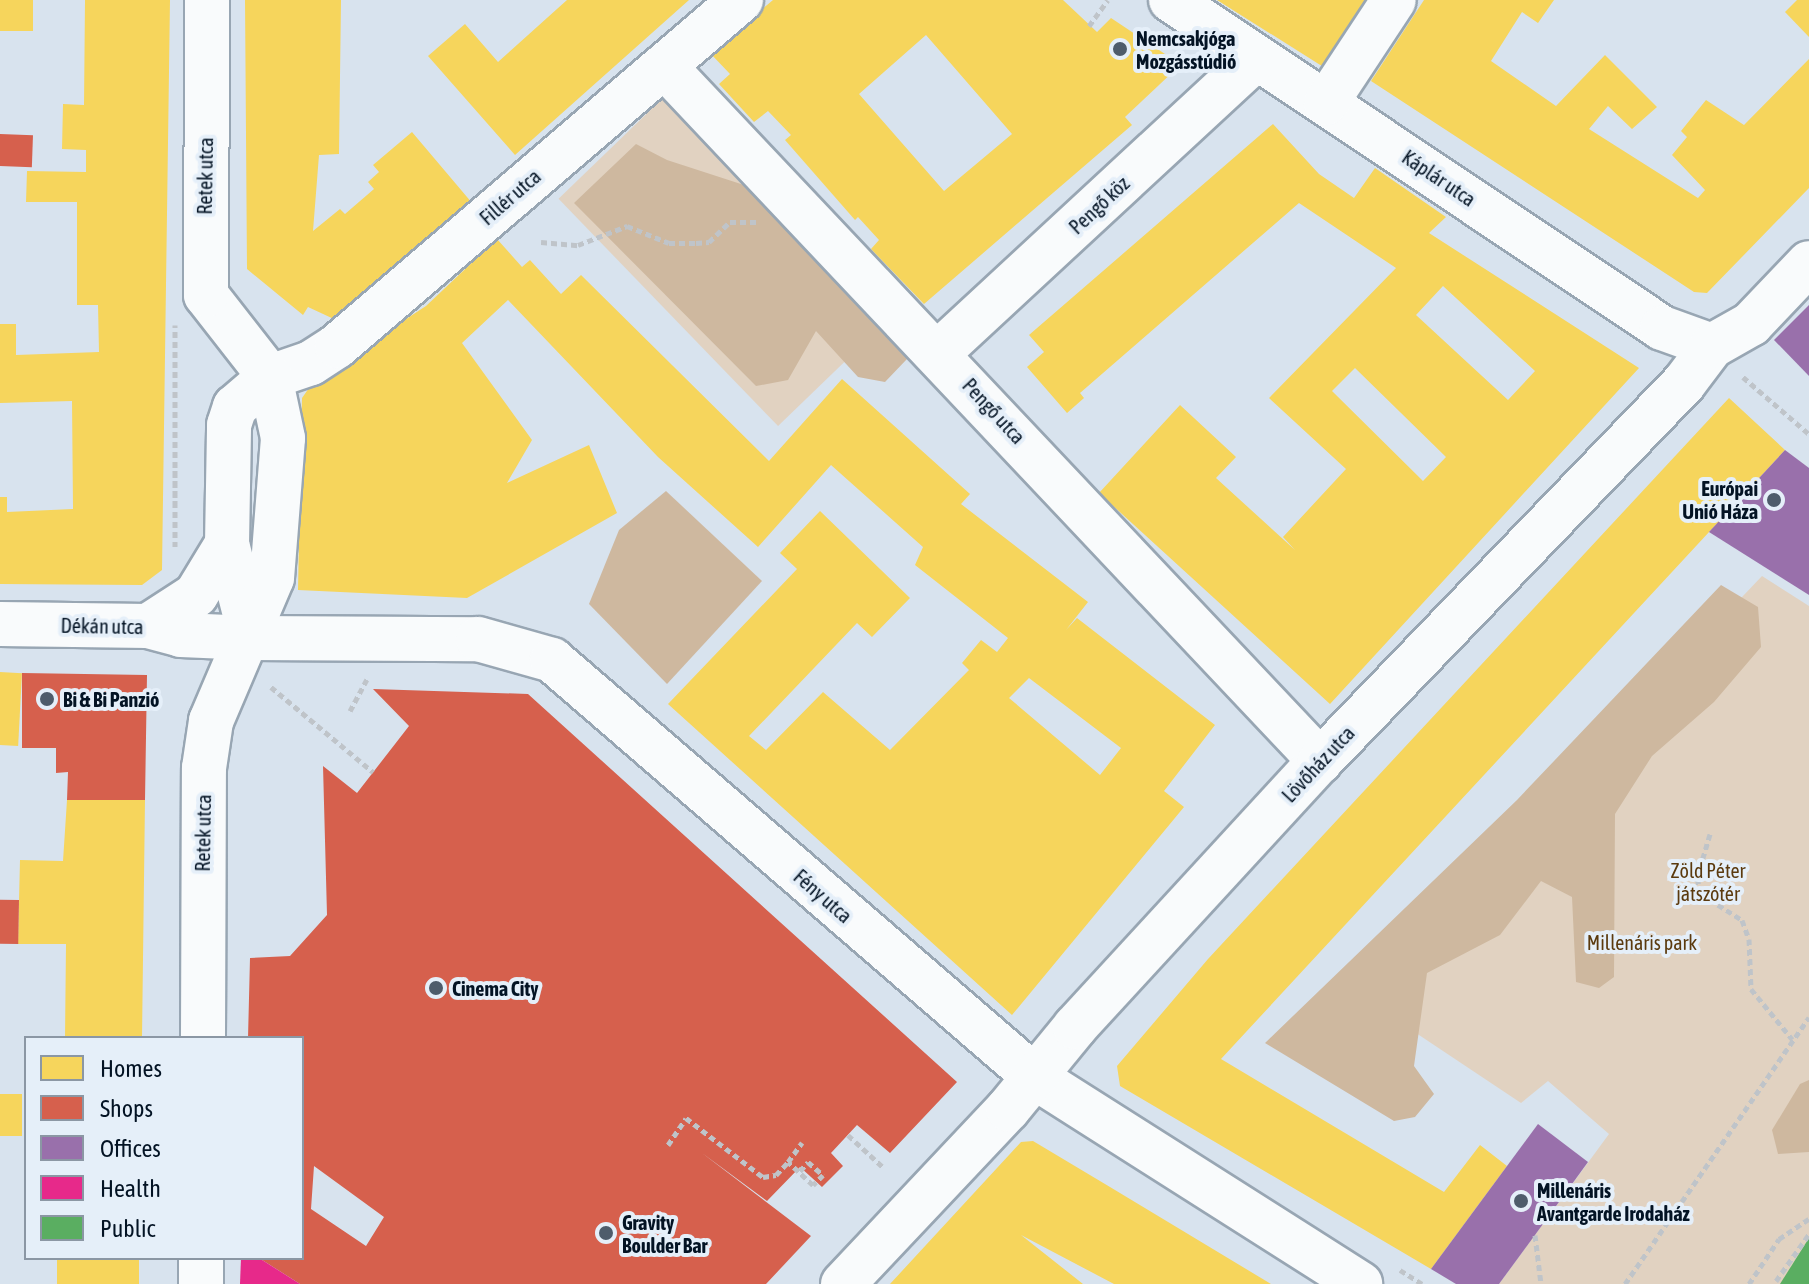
<!DOCTYPE html>
<meta charset="utf-8">
<style>
body{margin:0}
#map{position:relative;width:1809px;height:1284px;overflow:hidden;background:#d8e3ee;font-family:"Asap Condensed",sans-serif}
div>[style]{position:absolute}
.green>*{inset:0;background:#e1d2c1;transform-origin:0 0}
.forest>*{inset:0;background:#ceb89f}
.homes>*{inset:0;background:#f6d55c;transform-origin:0 0}
.shops>*{inset:0;background:#d6604d;transform-origin:0 0}
.offices>*{inset:0;background:#9970ab}
.health>*{inset:0;background:#e7298a}
.public>*{inset:0;background:#5aae61}
.path>*{height:5px;margin-top:-2.5px;transform-origin:0;background:repeating-linear-gradient(90deg,#bfc4c9 0 6px,transparent 0 10px)}
.roads{filter:drop-shadow(2px 0 #98a6b3) drop-shadow(-2px 0 #98a6b3) drop-shadow(0 2px #98a6b3) drop-shadow(0 -2px #98a6b3)}
.minor>*{height:44px;margin:-22px;padding:0 22px;transform-origin:22px;border-radius:22px;background:#f9fbfc}
.dots>*{width:22px;height:22px;translate:-50% -50%;box-sizing:border-box;border:4px solid #e5eff9;border-radius:50%}
span{translate:-50% -50%;white-space:nowrap;text-align:center;line-height:1.15;-webkit-text-stroke:8px #e5eff9;paint-order:stroke}
.poi-label{font-size:20px;color:#031324;font-weight:700}
.left{translate:0 -50%;text-align:left}
.right{translate:-100% -50%;text-align:right}
.street-label{font-size:20px;color:#031324}
.park-label{font-size:20px;color:#5b3a0e}
.legend{position:absolute;left:24px;top:1036px;width:280px;height:224px;box-sizing:border-box;background:#e5eff9;border:2px solid #8b97a4;margin:0;padding:10px 14px;list-style:none;font-size:24px;color:#031324}
.legend li{display:flex;align-items:center;gap:16px;height:40px}
.legend b{width:40px;border:2px solid #8b97a4}
</style>
<div id="map">
<div class="green">
<i style="left:665px;top:96px;width:316px;height:148px;rotate:46deg"></i>
<i style="clip-path:polygon(1762px 576px,1809px 606px,1809px 1284px,1499px 1284px,1609px 1134px,1548px 1081px,1521px 1103px,1362px 997px)"></i>
</div>
<div class="forest">
<i style="clip-path:polygon(636px 144px,667px 160px,784px 198px,906px 330px,907px 359px,885px 382px,858px 377px,816px 331px,788px 380px,756px 386px,574px 203px)"></i>
<i style="clip-path:polygon(666px 491px,762px 581px,667px 684px,589px 604px,619px 530px)"></i>
<i style="clip-path:polygon(1721px 585px,1758px 607px,1761px 647px,1714px 702px,1652px 756px,1615px 814px,1614px 977px,1599px 988px,1576px 982px,1572px 897px,1541px 881px,1500px 935px,1427px 973px,1414px 1066px,1434px 1094px,1415px 1117px,1394px 1121px,1265px 1043px,1517px 800px)"></i>
<i style="clip-path:polygon(1809px 1080px,1809px 1152px,1778px 1154px,1772px 1130px,1800px 1084px)"></i>
</div>
<div class="homes">
<i style="left:0;top:0;width:33px;height:31px"></i>
<i style="clip-path:polygon(85px 0,170px 0,162px 570px,142px 585px,0 584px,0 497px,7px 497px,7px 512px,73px 509px,72px 401px,0 403px,0 324px,16px 324px,16px 355px,99px 352px,98px 305px,77px 305px,77px 202px,26px 202px,27px 171px,86px 172px,86px 150px,62px 149px,63px 104px,84px 105px)"></i>
<i style="clip-path:polygon(245px 0,341px 0,339px 154px,319px 155px,313px 231px,340px 209px,345px 214px,374px 189px,368px 182px,379px 172px,373px 165px,412px 132px,478px 210px,408px 270px,401px 261px,336px 320px,308px 307px,303px 315px,247px 269px)"></i>
<i style="clip-path:polygon(567px 0,689px 0,515px 155px,428px 56px,465px 24px,498px 62px)"></i>
<i style="clip-path:polygon(evenodd,773px 0,1063px 0,1097px 32px,1111px 18px,1171px 58px,1176px 69px,1125px 117px,1132px 125px,924px 304px,871px 249px,879px 240px,858px 217px,855px 220px,785px 140px,791px 135px,768px 111px,754px 122px,719px 84px,730px 74px,710px 53px,773px 0,926px 35px,1012px 134px,944px 191px,859px 94px,926px 35px)"></i>
<i style="clip-path:polygon(1217px 0,1365px 0,1325px 68px)"></i>
<i style="clip-path:polygon(1424px 0,1554px 0,1538px 23px,1522px 12px,1491px 61px,1556px 106px,1605px 55px,1657px 107px,1632px 129px,1608px 106px,1589px 129px,1698px 198px,1705px 190px,1672px 155px,1687px 137px,1681px 131px,1706px 100px,1744px 125px,1809px 59px,1809px 188px,1707px 293px,1694px 292px,1371px 81px)"></i>
<i style="clip-path:polygon(1797px 0,1809px 0,1809px 37px,1785px 12px)"></i>
<i style="clip-path:polygon(evenodd,1273px 124px,1319px 174px,1354px 198px,1375px 168px,1446px 217px,1429px 233px,1639px 368px,1330px 704px,1099px 493px,1180px 405px,1236px 457px,1216px 478px,1295px 550px,1283px 537px,1346px 469px,1269px 398px,1396px 268px,1299px 203px,1080px 393px,1084px 398px,1067px 413px,1027px 367px,1044px 352px,1029px 335px,1273px 124px,1443px 286px,1535px 371px,1508px 400px,1416px 315px,1443px 286px,1273px 124px,1355px 368px,1446px 457px,1423px 481px,1332px 391px,1355px 368px)"></i>
<i style="clip-path:polygon(evenodd,497px 239px,522px 267px,530px 260px,561px 294px,581px 275px,769px 461px,842px 379px,970px 494px,961px 504px,1088px 602px,1066px 630px,1077px 618px,1215px 725px,1164px 791px,1184px 807px,1012px 1015px,668px 704px,797px 569px,780px 553px,820px 511px,910px 598px,872px 637px,857px 623px,749px 736px,766px 750px,823px 692px,890px 750px,969px 670px,962px 663px,981px 640px,997px 652px,1008px 638px,915px 565px,923px 547px,831px 465px,758px 547px,658px 457px,508px 300px,462px 343px,532px 440px,507px 483px,589px 445px,617px 513px,467px 598px,298px 590px,302px 398px,316px 378px,426px 306px,497px 239px,1029px 678px,1121px 748px,1100px 775px,1009px 698px,1029px 678px)"></i>
<i style="clip-path:polygon(1729px 398px,1785px 450px,1221px 1059px,1444px 1192px,1480px 1145px,1507px 1166px,1431px 1269px,1120px 1086px,1117px 1066px,1208px 959px)"></i>
<i style="left:0;top:672px;width:22px;height:73px;rotate:3deg"></i>
<i style="clip-path:polygon(67px 800px,145px 800px,142px 1038px,65px 1038px,66px 944px,18px 944px,20px 860px,63px 861px)"></i>
<i style="left:0;top:1094px;width:22px;height:42px"></i>
<i style="clip-path:polygon(1033px 1141px,1110px 1187px,1271px 1284px,1114px 1284px,1021px 1235px,1083px 1284px,890px 1284px,1021px 1142px)"></i>
<i style="left:57px;top:1258px;width:82px;height:26px"></i>
</div>
<div class="shops">
<i style="left:0;top:134px;width:33px;height:32px;rotate:2deg"></i>
<i style="clip-path:polygon(22px 673px,147px 675px,145px 800px,67px 800px,68px 772px,56px 773px,56px 748px,22px 748px)"></i>
<i style="clip-path:polygon(evenodd,373px 689px,528px 694px,957px 1082px,890px 1153px,857px 1125px,831px 1153px,843px 1166px,822px 1187px,800px 1167px,767px 1201px,702px 1153px,811px 1236px,766px 1284px,300px 1284px,259px 1258px,302px 1258px,302px 1038px,248px 1038px,250px 958px,290px 956px,327px 915px,323px 766px,357px 793px,409px 726px,373px 689px,314px 1166px,384px 1217px,366px 1246px,311px 1209px,314px 1166px)"></i>
<i style="left:19px;top:900px;width:44px;height:19px;rotate:91deg"></i>
</div>
<div class="offices">
<i style="clip-path:polygon(1809px 305px,1809px 376px,1774px 340px)"></i>
<i style="clip-path:polygon(1785px 450px,1809px 468px,1809px 595px,1709px 532px)"></i>
<i style="clip-path:polygon(1538px 1124px,1588px 1162px,1535px 1235px,1499px 1284px,1456px 1284px,1431px 1269px)"></i>
</div>
<div class="health">
<i style="clip-path:polygon(241px 1258px,259px 1258px,300px 1284px,240px 1284px)"></i>
</div>
<div class="public">
<i style="clip-path:polygon(1809px 1238px,1809px 1284px,1780px 1284px)"></i>
</div>
<div class="path">
<i style="left:1089px;top:26px;width:32px;rotate:-54deg"></i>
<i style="left:541px;top:242px;width:37px;rotate:5deg"></i>
<i style="left:578px;top:245px;width:53px;rotate:-21.2deg"></i>
<i style="left:627px;top:226px;width:45px;rotate:22deg"></i>
<i style="left:669px;top:243px;width:27px"></i>
<i style="left:696px;top:243px;width:13px;rotate:-4deg"></i>
<i style="left:709px;top:242px;width:29px;rotate:-44deg"></i>
<i style="left:730px;top:222px;width:26px"></i>
<i style="left:1743px;top:377px;width:87px;rotate:40.8deg"></i>
<i style="left:175px;top:547px;width:222px;rotate:-90deg"></i>
<i style="left:271px;top:687px;width:133px;rotate:39.8deg"></i>
<i style="left:350px;top:711px;width:36px;rotate:-62deg"></i>
<i style="left:1710px;top:834px;width:46px;rotate:106.5deg"></i>
<i style="left:1697px;top:878px;width:16px;rotate:76deg"></i>
<i style="left:1701px;top:894px;width:49px;rotate:32.4deg"></i>
<i style="left:1742px;top:920px;width:20px;rotate:70deg"></i>
<i style="left:1749px;top:939px;width:50px;rotate:87.7deg"></i>
<i style="left:1751px;top:989px;width:65px;rotate:50.6deg"></i>
<i style="left:848px;top:1135px;width:49px;rotate:42.5deg"></i>
<i style="left:668px;top:1145px;width:32px;rotate:-56deg"></i>
<i style="left:686px;top:1118px;width:97px;rotate:37.5deg"></i>
<i style="left:763px;top:1177px;width:13px;rotate:-9deg"></i>
<i style="left:776px;top:1175px;width:18px;rotate:-47deg"></i>
<i style="left:800px;top:1171px;width:12px;rotate:-48deg"></i>
<i style="left:808px;top:1162px;width:20px;rotate:41deg"></i>
<i style="left:823px;top:1175px;width:14px;rotate:135deg"></i>
<i style="left:813px;top:1185px;width:34px;rotate:-137deg"></i>
<i style="left:788px;top:1162px;width:24px;rotate:-54deg"></i>
<i style="left:1535px;top:1235px;width:49px;rotate:83deg"></i>
<i style="left:1400px;top:1270px;width:26px;rotate:32deg"></i>
<i style="left:1776px;top:1281px;width:57px;rotate:-54.9deg"></i>
<i style="left:1625px;top:1284px;width:324px;rotate:-55.4deg"></i>
<i style="left:1749px;top:1284px;width:54px;rotate:-56.3deg"></i>
<i style="left:1779px;top:1239px;width:36px;rotate:-34deg"></i>
</div>
<div class="roads">
<div class="minor">
<i style="left:1171px;top:0;width:590px;rotate:33.74deg"></i>
<i style="left:1662px;top:328px;width:53px;rotate:19.8deg"></i>
<i style="left:664px;top:66px;width:956px;rotate:46.65deg"></i>
<i style="left:1326px;top:103px;width:123px;rotate:-56.6deg"></i>
<i style="left:939px;top:352px;width:433px;rotate:-42.8deg"></i>
<i style="left:0;top:624px;width:148px;rotate:0.8deg"></i>
<i style="left:148px;top:626px;width:34px;rotate:15deg"></i>
<i style="left:181px;top:635px;width:70px;rotate:2.5deg"></i>
<i style="left:251px;top:638px;width:227px;rotate:0.3deg"></i>
<i style="left:478px;top:639px;width:77px;rotate:15.8deg"></i>
<i style="left:552px;top:660px;width:640px;rotate:40.82deg"></i>
<i style="left:1036px;top:1078px;width:384px;rotate:32.4deg"></i>
<i style="left:148px;top:626px;width:57px;rotate:-32.9deg"></i>
<i style="left:196px;top:595px;width:60px;rotate:-58.7deg"></i>
<i style="left:251px;top:638px;width:97px;rotate:-104.3deg"></i>
<i style="left:227px;top:544px;width:119px;rotate:-89deg"></i>
<i style="left:229px;top:425px;width:19px;rotate:-72deg"></i>
<i style="left:235px;top:407px;width:46px;rotate:-40.6deg"></i>
<i style="left:270px;top:377px;width:43px;rotate:-18.9deg"></i>
<i style="left:311px;top:363px;width:31px;rotate:-33deg"></i>
<i style="left:337px;top:346px;width:532px;rotate:-40.58deg"></i>
<i style="left:203px;top:1038px;width:270px;rotate:-89.8deg"></i>
<i style="left:204px;top:768px;width:48px;rotate:-81.5deg"></i>
<i style="left:211px;top:721px;width:155px;rotate:-66.9deg"></i>
<i style="left:272px;top:578px;width:140px;rotate:-85.5deg"></i>
<i style="left:283px;top:438px;width:62px;rotate:-102deg"></i>
<i style="left:270px;top:377px;width:104px;rotate:-128deg"></i>
<i style="left:206px;top:295px;width:295px;rotate:-89.8deg"></i>
<i style="left:201px;top:1284px;width:26px;rotate:-90deg"></i>
<i style="left:843px;top:1284px;width:241px;rotate:-46.7deg"></i>
<i style="left:1008px;top:1109px;width:106px;rotate:-50.7deg"></i>
<i style="left:1075px;top:1027px;width:362px;rotate:-47.4deg"></i>
<i style="left:1320px;top:761px;width:525px;rotate:-46.08deg"></i>
<i style="left:1684px;top:383px;width:46px;rotate:-52.9deg"></i>
<i style="left:1712px;top:346px;width:45px;rotate:-29.4deg"></i>
<i style="left:1751px;top:324px;width:84px;rotate:-46.4deg"></i>
</div>
</div>
<div class="dots">
<i style="left:1120px;top:49px;background:#4e5c6b"></i>
<i style="left:1774px;top:500px;background:#4e5c6b"></i>
<i style="left:47px;top:699px;background:#4e5c6b"></i>
<i style="left:436px;top:988px;background:#4e5c6b"></i>
<i style="left:1521px;top:1201px;background:#4e5c6b"></i>
<i style="left:606px;top:1233px;background:#4e5c6b"></i>
</div>
<div class="poi-label">
<span class="left" style="left:1136px;top:50px">Nemcsakjóga<br>Mozgásstúdió</span>
<span class="right" style="left:1758px;top:500px">Európai<br>Unió Háza</span>
<span class="left" style="left:63px;top:699px">Bi &amp; Bi Panzió</span>
<span class="left" style="left:452px;top:988px">Cinema City</span>
<span class="left" style="left:1537px;top:1202px">Millenáris<br>Avantgarde Irodaház</span>
<span class="left" style="left:622px;top:1234px">Gravity<br>Boulder Bar</span>
</div>
<div class="street-label">
<span style="left:205px;top:176px;rotate:-89deg">Retek utca</span>
<span style="left:1439px;top:178px;rotate:34deg">Káplár utca</span>
<span style="left:510px;top:197px;rotate:-41deg">Fillér utca</span>
<span style="left:1099px;top:205px;rotate:-43deg">Pengő köz</span>
<span style="left:994px;top:411px;rotate:47deg">Pengő utca</span>
<span style="left:102px;top:626px;rotate:1deg">Dékán utca</span>
<span style="left:1318px;top:764px;rotate:-47deg">Lövőház utca</span>
<span style="left:203px;top:833px;rotate:-89deg">Retek utca</span>
<span style="left:823px;top:896px;rotate:41deg">Fény utca</span>
</div>
<div class="park-label">
<span style="left:1708px;top:882px">Zöld Péter<br>játszótér</span>
<span style="left:1642px;top:942px">Millenáris park</span>
</div>
<ul class="legend">
<li><b style="height:22px;background:#f6d55c"></b>Homes</li>
<li><b style="height:22px;background:#d6604d"></b>Shops</li>
<li><b style="height:22px;background:#9970ab"></b>Offices</li>
<li><b style="height:22px;background:#e7298a"></b>Health</li>
<li><b style="height:22px;background:#5aae61"></b>Public</li>
</ul>
</div>
